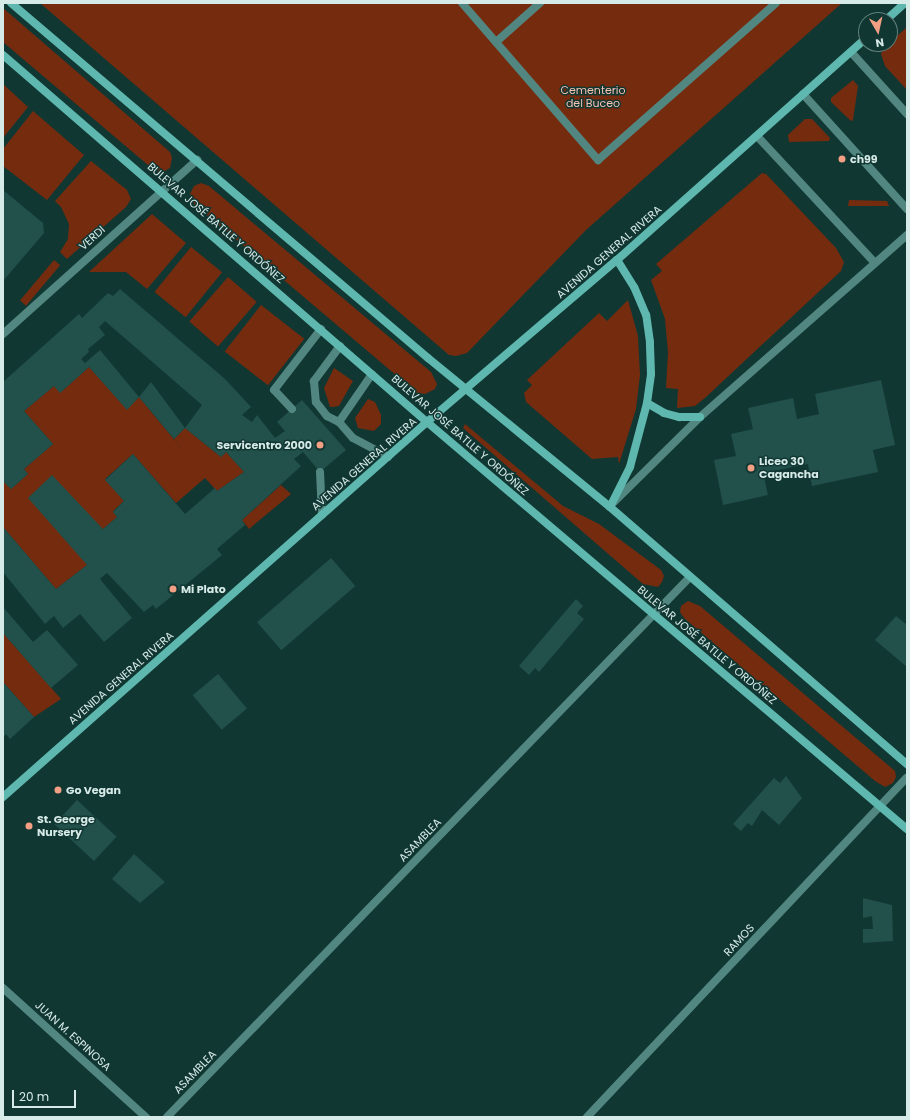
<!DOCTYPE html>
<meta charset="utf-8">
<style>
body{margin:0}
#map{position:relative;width:910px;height:1120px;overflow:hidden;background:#113733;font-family:Poppins,sans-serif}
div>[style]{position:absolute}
.green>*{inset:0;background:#752b0e;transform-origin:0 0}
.building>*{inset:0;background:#22504b;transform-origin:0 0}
.service>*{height:8px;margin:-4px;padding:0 4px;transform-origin:4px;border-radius:4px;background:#528781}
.minor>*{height:8px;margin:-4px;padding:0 4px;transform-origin:4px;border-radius:4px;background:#528781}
.secondary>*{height:8px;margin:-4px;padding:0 4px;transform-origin:4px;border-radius:4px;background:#5fb8af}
.dots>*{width:11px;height:11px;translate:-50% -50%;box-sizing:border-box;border:2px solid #113733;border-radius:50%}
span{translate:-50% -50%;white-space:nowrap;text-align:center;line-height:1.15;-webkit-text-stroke:3px #113733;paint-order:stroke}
.park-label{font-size:11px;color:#f4c1b0}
.poi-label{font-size:11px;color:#d6eae8;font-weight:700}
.left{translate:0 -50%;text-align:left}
.right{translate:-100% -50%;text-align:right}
.street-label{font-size:11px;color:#d6eae8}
.frame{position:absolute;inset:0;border:4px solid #d6eae8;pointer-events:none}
.north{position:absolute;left:858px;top:12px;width:40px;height:40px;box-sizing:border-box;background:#113733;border:1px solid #607f7b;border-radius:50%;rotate:171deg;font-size:11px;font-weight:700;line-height:16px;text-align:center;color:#d6eae8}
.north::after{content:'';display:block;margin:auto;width:14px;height:18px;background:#f39f83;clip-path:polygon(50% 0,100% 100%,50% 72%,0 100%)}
.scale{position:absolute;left:12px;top:1090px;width:64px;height:18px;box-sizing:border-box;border:2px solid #d6eae8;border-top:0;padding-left:5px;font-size:12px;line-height:14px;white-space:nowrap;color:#d6eae8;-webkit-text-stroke:3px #113733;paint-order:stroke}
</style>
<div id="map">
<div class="green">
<i style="clip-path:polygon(40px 3px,842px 3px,586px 230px,467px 353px,456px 356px,449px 355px)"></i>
<i style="clip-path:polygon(3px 8px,170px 152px,172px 158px,170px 168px,163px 172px,155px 171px,3px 42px)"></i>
<i style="clip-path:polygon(907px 27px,907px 90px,885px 66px,881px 54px,883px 49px)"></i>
<i style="clip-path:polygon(853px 80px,858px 86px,853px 120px,851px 121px,831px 102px,831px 98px)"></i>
<i style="clip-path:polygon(3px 84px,28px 107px,3px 138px)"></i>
<i style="clip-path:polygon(33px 111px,84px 155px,47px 200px,3px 166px,3px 149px)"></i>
<i style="clip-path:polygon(805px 119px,812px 119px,830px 138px,829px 141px,789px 142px,788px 135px)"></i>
<i style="clip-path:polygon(91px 161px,127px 190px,131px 199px,126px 207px,67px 259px,60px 252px,68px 239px,69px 224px,61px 207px,55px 201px)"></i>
<i style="clip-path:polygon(762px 173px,766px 174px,836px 248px,844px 262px,841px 271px,706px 397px,695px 406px,677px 408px,678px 389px,666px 388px,668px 352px,665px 319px,651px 280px,662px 271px,656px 264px)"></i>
<i style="clip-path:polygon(201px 183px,209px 186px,431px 372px,437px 384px,435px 389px,425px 394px,417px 393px,194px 204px,190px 194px,194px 186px)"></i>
<i style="clip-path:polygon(849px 200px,887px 201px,889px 206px,848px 206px)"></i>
<i style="clip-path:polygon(152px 214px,186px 243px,147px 289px,126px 272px,89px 272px)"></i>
<i style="left:191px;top:247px;width:40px;height:58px;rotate:39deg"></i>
<i style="left:54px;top:260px;width:8px;height:53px;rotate:40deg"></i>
<i style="left:228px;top:277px;width:38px;height:59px;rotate:41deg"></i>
<i style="clip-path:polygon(628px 300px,638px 336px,640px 375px,636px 409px,619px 464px,618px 457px,592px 459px,526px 402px,524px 393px,532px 385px,527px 380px,599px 313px,607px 321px)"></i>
<i style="left:261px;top:305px;width:55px;height:59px;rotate:38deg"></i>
<i style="clip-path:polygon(89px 367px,127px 409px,139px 397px,187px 455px,174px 439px,185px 428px,221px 457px,226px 452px,244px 472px,217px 491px,205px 478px,176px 503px,133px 454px,105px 479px,124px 501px,113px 511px,117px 517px,103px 529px,87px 565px,56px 589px,3px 527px,3px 481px,11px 489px,28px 474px,24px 469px,53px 444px,24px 411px,54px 386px,61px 392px)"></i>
<i style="clip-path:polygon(334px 368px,353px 381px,339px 406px,333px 407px,330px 407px,324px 388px)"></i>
<i style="clip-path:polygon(368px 399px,375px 402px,381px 415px,381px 424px,374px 431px,358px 428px,355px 418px)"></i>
<i style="clip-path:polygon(465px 424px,563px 506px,599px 524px,661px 570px,664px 576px,662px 582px,658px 587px,643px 584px,463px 428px)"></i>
<i style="clip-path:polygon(281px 485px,291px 494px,249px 529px,242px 520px)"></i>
<i style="clip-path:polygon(688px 601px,700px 606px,895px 771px,896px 777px,893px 783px,885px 787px,875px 781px,684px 618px,680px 612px,681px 606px)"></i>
<i style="clip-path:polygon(3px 633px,61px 699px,34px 717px,3px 682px)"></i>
</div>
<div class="building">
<i style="clip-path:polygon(3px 190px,43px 223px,44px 233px,3px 281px)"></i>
<i style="clip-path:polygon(120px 289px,225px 379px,251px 407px,242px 415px,252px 422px,257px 415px,275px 438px,285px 431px,277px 422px,302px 400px,346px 450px,320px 472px,303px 452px,294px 459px,301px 466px,242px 520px,245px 525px,217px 549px,222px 555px,156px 609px,153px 605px,144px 612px,107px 573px,100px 579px,132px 618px,104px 642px,80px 614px,63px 628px,54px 616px,45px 624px,3px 572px,3px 527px,56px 589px,87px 565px,28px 498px,52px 475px,103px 529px,117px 517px,113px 512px,124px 501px,105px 480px,133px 454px,185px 514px,215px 488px,217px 491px,244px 472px,226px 452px,221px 457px,185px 428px,202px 405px,105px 321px,99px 327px,105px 335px,88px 349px,89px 352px,81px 359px,85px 363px,100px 350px,139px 397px,127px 410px,89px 367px,60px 393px,54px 386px,24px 411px,53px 444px,24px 469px,28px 474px,11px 489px,3px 481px,3px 382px,79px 314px,82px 318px,108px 293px,113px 296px)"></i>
<i style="clip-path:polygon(881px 380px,895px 445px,873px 450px,878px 472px,812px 486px,808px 464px,763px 473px,768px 495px,723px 505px,714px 460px,736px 456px,731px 434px,753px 429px,748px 408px,793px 398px,797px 419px,819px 414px,815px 394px)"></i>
<i style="clip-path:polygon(151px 382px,185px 428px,174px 439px,139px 397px)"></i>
<i style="left:331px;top:558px;width:37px;height:98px;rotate:49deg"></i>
<i style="clip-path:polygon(576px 599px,583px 606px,577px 613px,584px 619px,539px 672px,535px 668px,529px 675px,519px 666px)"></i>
<i style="clip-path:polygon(3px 607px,33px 642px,47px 630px,78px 665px,51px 688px,3px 633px)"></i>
<i style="clip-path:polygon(896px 616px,907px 625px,907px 667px,875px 640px)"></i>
<i style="left:218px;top:674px;width:45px;height:33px;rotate:50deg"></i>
<i style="clip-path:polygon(3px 682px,34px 717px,10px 739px,6px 734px,3px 738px)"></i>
<i style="clip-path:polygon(786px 776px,802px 798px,779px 825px,762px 810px,752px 826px,748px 823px,741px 831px,733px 824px,774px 778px,780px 783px)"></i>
<i style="left:77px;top:800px;width:54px;height:33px;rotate:43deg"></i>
<i style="clip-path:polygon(134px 854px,165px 882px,140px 903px,112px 879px)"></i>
<i style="clip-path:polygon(863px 898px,892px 905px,893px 941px,863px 943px,863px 929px,873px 929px,872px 916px,863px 918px)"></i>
</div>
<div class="service">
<i style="left:462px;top:3px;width:208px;rotate:49.1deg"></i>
<i style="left:598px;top:160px;width:237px;rotate:-41.4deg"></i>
<i style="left:496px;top:42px;width:59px;rotate:-41.6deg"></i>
<i style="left:851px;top:52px;width:84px;rotate:47.9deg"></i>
<i style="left:803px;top:94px;width:155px;rotate:47.9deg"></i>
<i style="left:757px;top:136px;width:173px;rotate:47.1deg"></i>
<i style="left:340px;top:346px;width:44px;rotate:126.6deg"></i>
<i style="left:314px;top:381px;width:21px;rotate:85deg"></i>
<i style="left:316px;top:402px;width:18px;rotate:52deg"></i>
<i style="left:327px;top:416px;width:13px;rotate:27deg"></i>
<i style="left:339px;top:422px;width:58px;rotate:-55.5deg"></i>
<i style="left:292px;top:409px;width:26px;rotate:-133deg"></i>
<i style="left:274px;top:390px;width:77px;rotate:-52.4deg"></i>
<i style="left:339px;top:422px;width:21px;rotate:49deg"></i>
<i style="left:353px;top:438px;width:40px;rotate:28deg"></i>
<i style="left:320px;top:472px;width:43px;rotate:87.3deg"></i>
</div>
<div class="minor">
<i style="left:3px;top:334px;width:261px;rotate:-41.9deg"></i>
<i style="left:611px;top:505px;width:125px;rotate:-44.7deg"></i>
<i style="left:700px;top:417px;width:276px;rotate:-41.3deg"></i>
<i style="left:3px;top:988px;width:193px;rotate:42.1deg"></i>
<i style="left:167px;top:1117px;width:750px;rotate:-45.92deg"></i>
<i style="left:587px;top:1117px;width:466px;rotate:-46.7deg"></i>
</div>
<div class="secondary">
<i style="left:11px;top:3px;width:548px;rotate:40.41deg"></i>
<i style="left:428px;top:358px;width:235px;rotate:39.3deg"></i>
<i style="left:610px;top:507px;width:393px;rotate:40.9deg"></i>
<i style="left:886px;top:20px;width:25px;rotate:-42deg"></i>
<i style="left:3px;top:55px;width:561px;rotate:40.88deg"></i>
<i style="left:427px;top:422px;width:629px;rotate:40.3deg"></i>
<i style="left:647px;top:403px;width:20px;rotate:30deg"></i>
<i style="left:664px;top:413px;width:16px;rotate:15deg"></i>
<i style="left:679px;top:417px;width:21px"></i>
<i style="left:610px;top:507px;width:45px;rotate:-63.4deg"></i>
<i style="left:630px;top:467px;width:66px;rotate:-75.1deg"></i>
<i style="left:647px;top:403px;width:29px;rotate:-82deg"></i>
<i style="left:651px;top:374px;width:32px;rotate:-92deg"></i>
<i style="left:650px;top:342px;width:27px;rotate:-98deg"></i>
<i style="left:646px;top:315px;width:30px;rotate:-113deg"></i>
<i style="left:634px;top:287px;width:32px;rotate:-122deg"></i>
<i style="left:3px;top:797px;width:566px;rotate:-41.49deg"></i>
<i style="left:427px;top:422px;width:250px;rotate:-40.5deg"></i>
<i style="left:617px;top:260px;width:334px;rotate:-41.7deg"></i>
</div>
<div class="dots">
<i style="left:842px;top:159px;background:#f39f83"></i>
<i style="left:320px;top:445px;background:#f39f83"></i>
<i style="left:751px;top:468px;background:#f39f83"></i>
<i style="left:173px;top:589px;background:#f39f83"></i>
<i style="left:58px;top:790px;background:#f39f83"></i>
<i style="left:29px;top:826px;background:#f39f83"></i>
</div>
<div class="park-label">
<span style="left:593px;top:97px">Cementerio<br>del Buceo</span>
</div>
<div class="poi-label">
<span class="left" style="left:850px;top:159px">ch99</span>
<span class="right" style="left:312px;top:445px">Servicentro 2000</span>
<span class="left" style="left:759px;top:468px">Liceo 30<br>Cagancha</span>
<span class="left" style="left:181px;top:589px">Mi Plato</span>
<span class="left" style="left:66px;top:790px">Go Vegan</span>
<span class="left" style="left:37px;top:826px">St. George<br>Nursery</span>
</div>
<div class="street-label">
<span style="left:216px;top:223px;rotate:41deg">BULEVAR JOSÉ BATLLE Y ORDÓÑEZ</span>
<span style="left:92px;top:238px;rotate:-42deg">VERDI</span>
<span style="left:609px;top:252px;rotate:-41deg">AVENIDA GENERAL RIVERA</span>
<span style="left:460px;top:435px;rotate:41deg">BULEVAR JOSÉ BATLLE Y ORDÓÑEZ</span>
<span style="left:364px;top:464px;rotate:-41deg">AVENIDA GENERAL RIVERA</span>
<span style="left:707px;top:645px;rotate:40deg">BULEVAR JOSÉ BATLLE Y ORDÓÑEZ</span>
<span style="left:121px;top:678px;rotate:-41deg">AVENIDA GENERAL RIVERA</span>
<span style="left:420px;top:840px;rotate:-46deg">ASAMBLEA</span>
<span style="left:739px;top:940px;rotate:-47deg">RAMOS</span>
<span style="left:73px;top:1036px;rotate:42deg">JUAN M. ESPINOSA</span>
<span style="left:195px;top:1072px;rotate:-46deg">ASAMBLEA</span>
</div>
<div class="frame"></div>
<div class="north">N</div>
<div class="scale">20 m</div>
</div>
